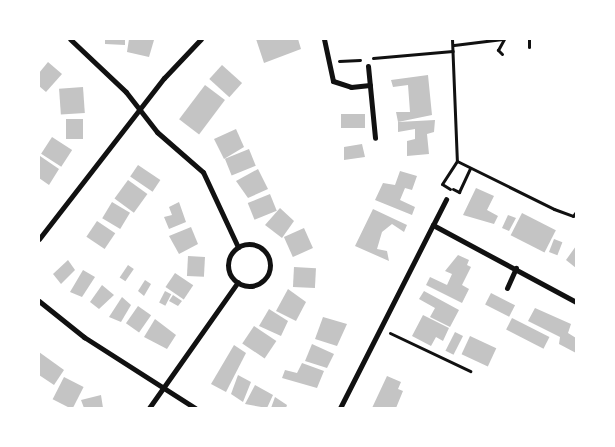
<!DOCTYPE html>
<style>
body{margin:0}
#map{position:relative;width:615px;height:447px;overflow:hidden;background:#fff;font-family:"Sofia Sans Condensed",sans-serif}
div>[style]{position:absolute}
.building>*{inset:0;background:#c4c4c4;transform-origin:0 0}
.path>*{height:3px;margin:-1.5px;padding:0 1.5px;transform-origin:1.5px;border-radius:1.5px;background:#111}
.minor>*{height:5px;margin:-2.5px;padding:0 2.5px;transform-origin:2.5px;border-radius:2.5px;background:#111}
.minor>.ring{margin:-2.5px;padding:0;box-sizing:content-box;background:none;border:5px solid #111;border-radius:50%}
span{translate:-50% -50%;white-space:nowrap;text-align:center;line-height:1.15;-webkit-text-stroke:5px #fff;paint-order:stroke}
.frame{position:absolute;inset:0;border:40px solid #fff;pointer-events:none}
</style>
<div id="map">
<div class="building">
<i style="clip-path:polygon(105px 39px,125px 39px,125px 45px,105px 44px)"></i>
<i style="clip-path:polygon(129px 39px,154px 40px,149px 57px,127px 52px)"></i>
<i style="clip-path:polygon(256px 39px,298px 39px,301px 49px,264px 63px)"></i>
<i style="clip-path:polygon(48px 62px,62px 74px,46px 92px,39px 86px,39px 73px)"></i>
<i style="left:222px;top:65px;width:27px;height:19px;rotate:42deg"></i>
<i style="clip-path:polygon(428px 75px,432px 115px,398px 122px,396px 112px,410px 112px,408px 85px,393px 87px,391px 80px)"></i>
<i style="left:205px;top:85px;width:25px;height:43px;rotate:37deg"></i>
<i style="left:83px;top:87px;width:26px;height:24px;rotate:86deg"></i>
<i style="left:365px;top:114px;width:14px;height:24px;rotate:90deg"></i>
<i style="left:66px;top:119px;width:17px;height:20px"></i>
<i style="clip-path:polygon(435px 120px,434px 132px,427px 134px,429px 154px,407px 156px,407px 141px,415px 139px,415px 129px,398px 132px,398px 122px)"></i>
<i style="clip-path:polygon(236px 129px,244px 147px,224px 159px,214px 139px)"></i>
<i style="left:52px;top:137px;width:24px;height:20px;rotate:33deg"></i>
<i style="clip-path:polygon(362px 144px,365px 157px,344px 160px,344px 147px)"></i>
<i style="left:249px;top:149px;width:18px;height:26px;rotate:68deg"></i>
<i style="clip-path:polygon(40px 156px,59px 169px,49px 185px,39px 178px)"></i>
<i style="left:138px;top:165px;width:27px;height:14px;rotate:34deg"></i>
<i style="clip-path:polygon(258px 169px,268px 189px,248px 198px,236px 181px)"></i>
<i style="clip-path:polygon(400px 171px,417px 176px,412px 190px,405px 188px,400px 200px,415px 207px,412px 215px,375px 200px,383px 183px,395px 185px)"></i>
<i style="left:128px;top:180px;width:24px;height:23px;rotate:36deg"></i>
<i style="clip-path:polygon(476px 188px,494px 196px,487px 210px,498px 216px,494px 224px,463px 215px)"></i>
<i style="left:270px;top:194px;width:18px;height:24px;rotate:68deg"></i>
<i style="left:112px;top:202px;width:21px;height:19px;rotate:31deg"></i>
<i style="clip-path:polygon(179px 202px,186px 222px,169px 229px,164px 217px,172px 215px,169px 207px)"></i>
<i style="clip-path:polygon(280px 208px,294px 221px,282px 238px,265px 225px)"></i>
<i style="clip-path:polygon(373px 209px,407px 225px,404px 232px,392px 224px,382px 232px,377px 249px,387px 251px,389px 261px,355px 246px)"></i>
<i style="left:522px;top:213px;width:38px;height:25px;rotate:27deg"></i>
<i style="clip-path:polygon(508px 215px,516px 218px,509px 231px,502px 228px)"></i>
<i style="left:97px;top:221px;width:22px;height:19px;rotate:34deg"></i>
<i style="clip-path:polygon(191px 227px,198px 244px,179px 254px,169px 236px)"></i>
<i style="left:304px;top:228px;width:22px;height:22px;rotate:66deg"></i>
<i style="left:554px;top:239px;width:9px;height:14px;rotate:21deg"></i>
<i style="clip-path:polygon(576px 246px,576px 268px,566px 260px)"></i>
<i style="clip-path:polygon(458px 255px,469px 260px,467px 265px,471px 267px,462px 285px,469px 289px,462px 303px,426px 285px,430px 277px,447px 285px,452px 274px,445px 271px)"></i>
<i style="left:188px;top:256px;width:17px;height:20px;rotate:3deg"></i>
<i style="clip-path:polygon(68px 260px,75px 270px,61px 284px,53px 274px)"></i>
<i style="left:128px;top:265px;width:7px;height:15px;rotate:34deg"></i>
<i style="left:294px;top:267px;width:22px;height:20px;rotate:3deg"></i>
<i style="clip-path:polygon(83px 270px,95px 277px,82px 297px,70px 292px)"></i>
<i style="left:175px;top:273px;width:22px;height:17px;rotate:34deg"></i>
<i style="clip-path:polygon(145px 280px,151px 284px,144px 296px,138px 291px)"></i>
<i style="clip-path:polygon(102px 285px,114px 295px,99px 309px,90px 302px)"></i>
<i style="clip-path:polygon(288px 289px,306px 302px,296px 321px,276px 311px)"></i>
<i style="left:165px;top:291px;width:7px;height:13px;rotate:27deg"></i>
<i style="clip-path:polygon(424px 291px,459px 310px,450px 327px,430px 317px,435px 308px,419px 299px)"></i>
<i style="left:491px;top:293px;width:27px;height:13px;rotate:27deg"></i>
<i style="clip-path:polygon(173px 295px,182px 301px,178px 306px,169px 301px)"></i>
<i style="clip-path:polygon(122px 297px,131px 305px,121px 322px,109px 317px)"></i>
<i style="left:138px;top:306px;width:16px;height:21px;rotate:35deg"></i>
<i style="clip-path:polygon(535px 308px,571px 324px,568px 333px,576px 338px,576px 353px,559px 344px,560px 337px,528px 321px)"></i>
<i style="clip-path:polygon(269px 309px,288px 321px,281px 336px,259px 326px)"></i>
<i style="clip-path:polygon(423px 315px,449px 328px,443px 341px,436px 337px,431px 346px,412px 336px)"></i>
<i style="clip-path:polygon(323px 317px,347px 324px,337px 346px,315px 339px)"></i>
<i style="left:512px;top:318px;width:42px;height:13px;rotate:27deg"></i>
<i style="clip-path:polygon(155px 319px,176px 335px,167px 349px,144px 337px)"></i>
<i style="left:254px;top:326px;width:27px;height:21px;rotate:34deg"></i>
<i style="left:455px;top:332px;width:9px;height:21px;rotate:27deg"></i>
<i style="left:470px;top:336px;width:29px;height:20px;rotate:25deg"></i>
<i style="clip-path:polygon(312px 344px,334px 354px,327px 368px,305px 361px)"></i>
<i style="clip-path:polygon(234px 345px,246px 353px,226px 392px,211px 384px)"></i>
<i style="clip-path:polygon(39px 352px,64px 370px,54px 385px,39px 375px)"></i>
<i style="clip-path:polygon(302px 363px,324px 371px,317px 388px,282px 378px,285px 370px,297px 373px)"></i>
<i style="clip-path:polygon(238px 375px,251px 382px,243px 402px,231px 394px)"></i>
<i style="clip-path:polygon(387px 376px,401px 382px,398px 389px,403px 391px,396px 408px,372px 408px)"></i>
<i style="left:64px;top:377px;width:22px;height:25px;rotate:27deg"></i>
<i style="clip-path:polygon(255px 385px,273px 395px,267px 408px,245px 404px)"></i>
<i style="clip-path:polygon(101px 395px,103px 408px,84px 408px,81px 400px)"></i>
<i style="clip-path:polygon(275px 397px,287px 405px,286px 408px,271px 408px)"></i>
</div>
<div class="path">
<i style="left:452px;top:39px;width:122px;rotate:87.7deg"></i>
<i style="left:529px;top:39px;width:8px;rotate:90deg"></i>
<i style="left:454px;top:45px;width:49px;rotate:-7deg"></i>
<i style="left:502px;top:54px;width:6px;rotate:-135deg"></i>
<i style="left:498px;top:50px;width:13px;rotate:-61deg"></i>
<i style="left:373px;top:58px;width:80px;rotate:-5deg"></i>
<i style="left:339px;top:61px;width:21px;rotate:-3deg"></i>
<i style="left:450px;top:189px;width:9px;rotate:-148deg"></i>
<i style="left:442px;top:184px;width:27px;rotate:-57deg"></i>
<i style="left:457px;top:161px;width:108px;rotate:26.3deg"></i>
<i style="left:554px;top:209px;width:20px;rotate:20deg"></i>
<i style="left:573px;top:216px;width:5px;rotate:-53deg"></i>
<i style="left:453px;top:189px;width:7px;rotate:27deg"></i>
<i style="left:459px;top:192px;width:26px;rotate:-65deg"></i>
<i style="left:390px;top:333px;width:89px;rotate:25.4deg"></i>
</div>
<div class="minor">
<i style="left:70px;top:39px;width:77px;rotate:43.4deg"></i>
<i style="left:126px;top:92px;width:51px;rotate:52.2deg"></i>
<i style="left:157px;top:132px;width:61px;rotate:41deg"></i>
<i style="left:203px;top:172px;width:83px;rotate:65deg"></i>
<i style="left:324px;top:39px;width:43px;rotate:77.9deg"></i>
<i style="left:333px;top:81px;width:19px;rotate:18deg"></i>
<i style="left:351px;top:87px;width:19px;rotate:-6deg"></i>
<i style="left:368px;top:66px;width:72px;rotate:84.4deg"></i>
<i style="left:433px;top:225px;width:29px;rotate:-63deg"></i>
<i style="left:39px;top:239px;width:204px;rotate:-52.2deg"></i>
<i style="left:164px;top:78px;width:54px;rotate:-46.5deg"></i>
<i class="ring" style="left:228px;top:244px;width:37px;height:37px"></i>
<i style="left:507px;top:288px;width:22px;rotate:-66deg"></i>
<i style="left:39px;top:301px;width:58px;rotate:38.7deg"></i>
<i style="left:84px;top:337px;width:132px;rotate:32.6deg"></i>
<i style="left:149px;top:408px;width:154px;rotate:-54.8deg"></i>
<i style="left:340px;top:408px;width:205px;rotate:-63.1deg"></i>
<i style="left:433px;top:225px;width:162px;rotate:28.3deg"></i>
</div>
<div class="frame"></div>
</div>
